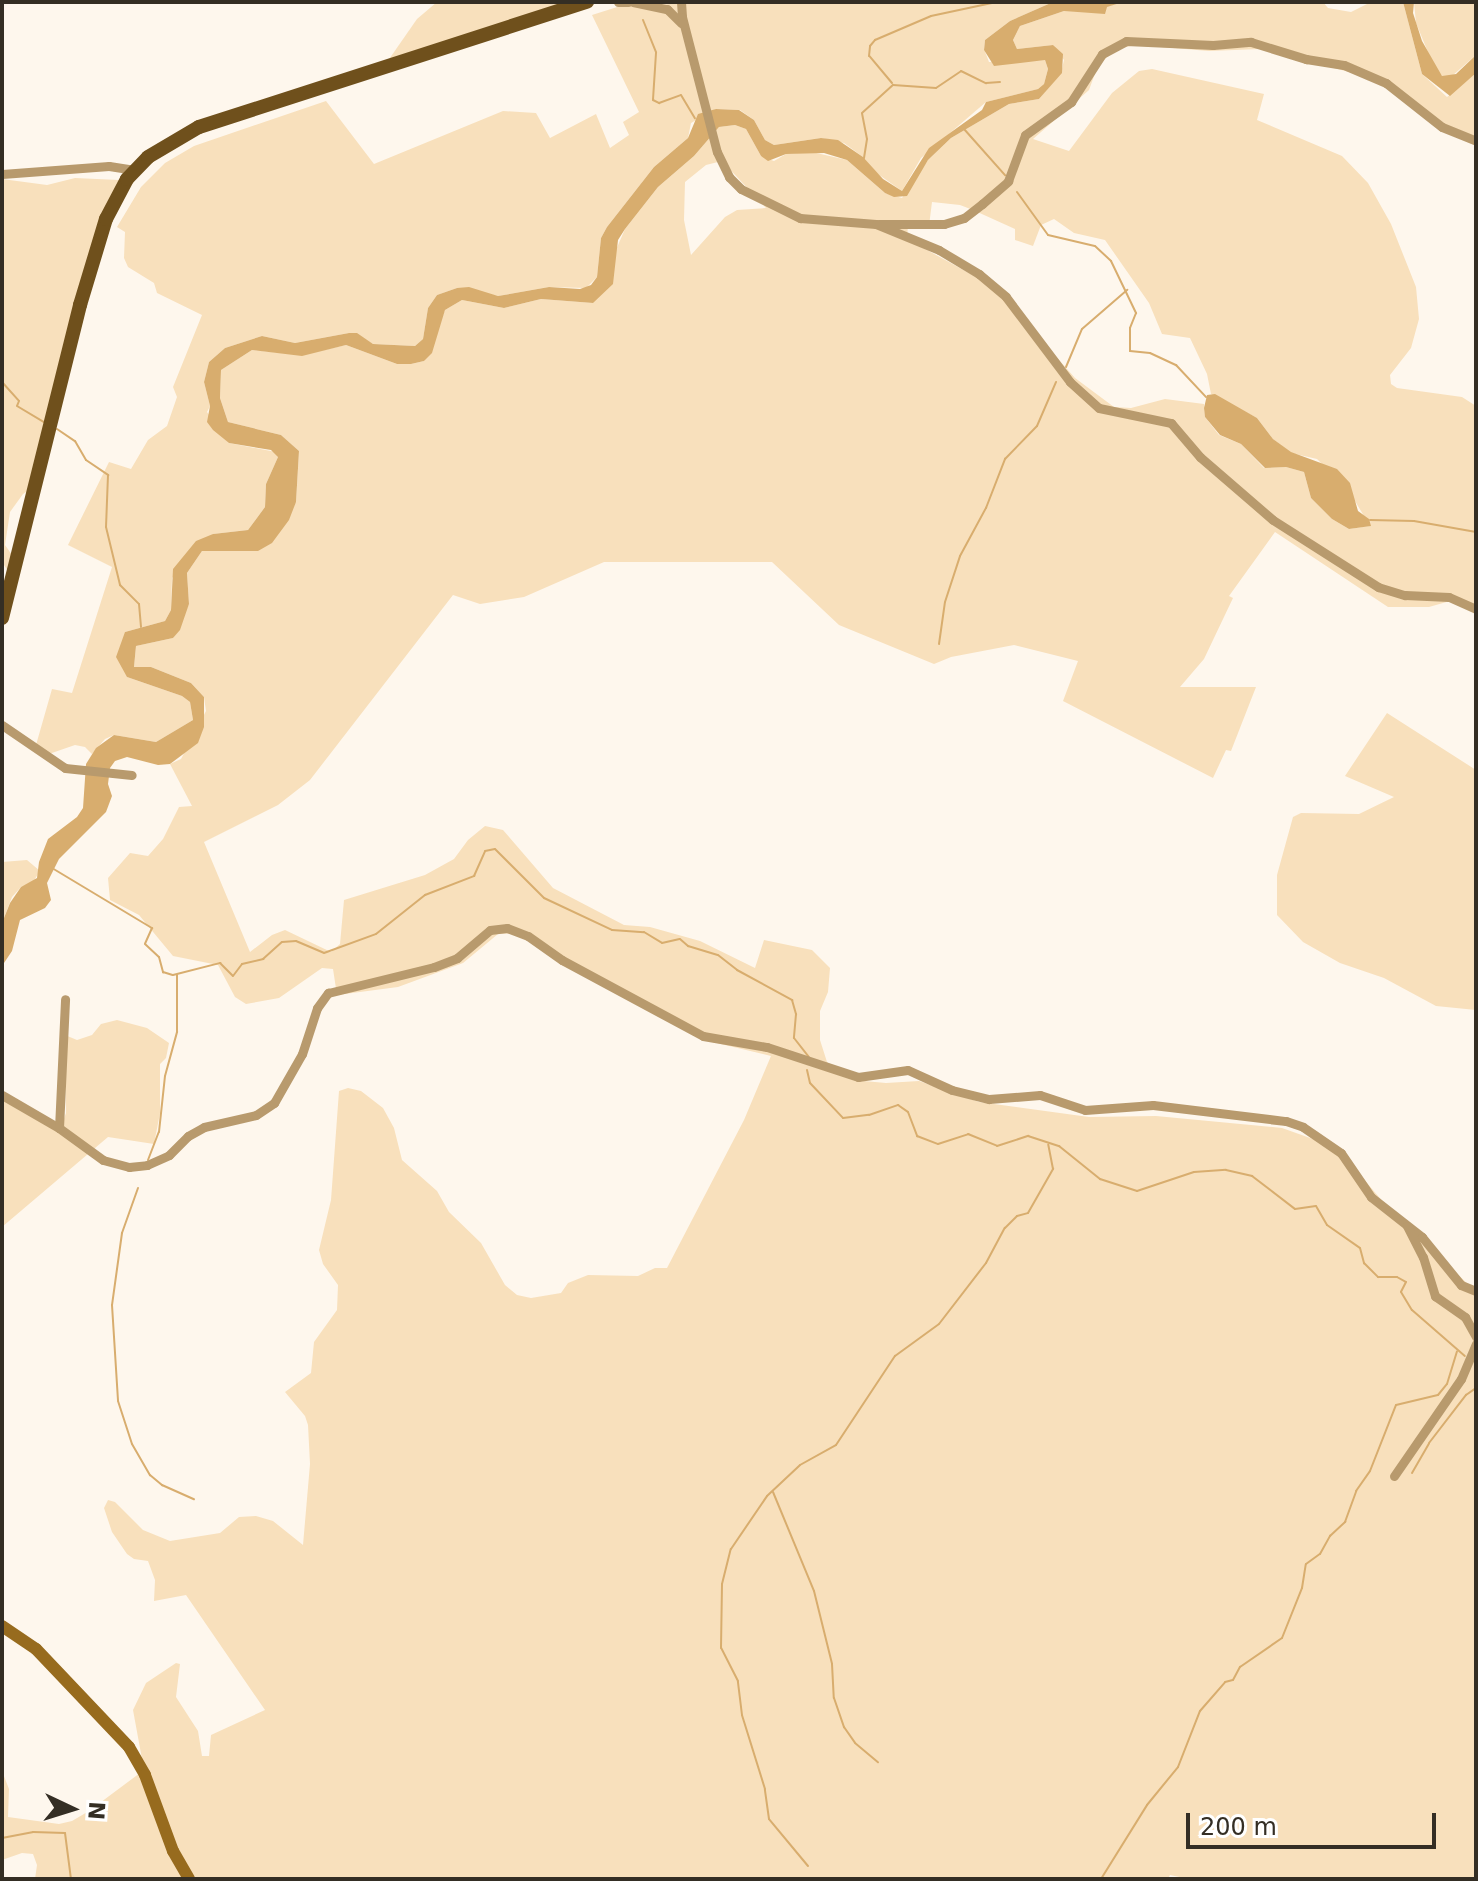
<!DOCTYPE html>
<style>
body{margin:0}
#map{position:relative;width:1478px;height:1881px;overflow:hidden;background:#fef7ed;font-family:"DejaVu Sans",sans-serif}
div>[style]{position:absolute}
.green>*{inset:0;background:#f8e0bc}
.water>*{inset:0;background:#d8ad6e}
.stream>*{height:2px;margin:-1px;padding:0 1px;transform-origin:1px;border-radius:1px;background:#d8ad6e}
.street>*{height:9px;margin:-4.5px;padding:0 4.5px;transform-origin:4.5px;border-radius:4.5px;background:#b89a6d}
.secondary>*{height:12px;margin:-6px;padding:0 6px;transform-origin:6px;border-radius:6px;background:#976b1e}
.primary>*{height:14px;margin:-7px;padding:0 7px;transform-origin:7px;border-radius:7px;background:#6f501c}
span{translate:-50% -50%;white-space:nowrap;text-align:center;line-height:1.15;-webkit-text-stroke:7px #fff;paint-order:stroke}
.frame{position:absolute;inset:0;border:4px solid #342e24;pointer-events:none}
.north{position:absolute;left:32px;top:1769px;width:80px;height:80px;-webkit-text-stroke:6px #fff;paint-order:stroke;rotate:94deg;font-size:22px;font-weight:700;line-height:32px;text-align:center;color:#342e24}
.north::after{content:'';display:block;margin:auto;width:28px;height:36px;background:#342e24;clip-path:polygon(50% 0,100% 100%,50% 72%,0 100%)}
.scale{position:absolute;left:1186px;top:1813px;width:250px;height:36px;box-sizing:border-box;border:4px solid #342e24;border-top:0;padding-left:10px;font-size:24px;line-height:28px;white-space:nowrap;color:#342e24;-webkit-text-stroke:6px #fff;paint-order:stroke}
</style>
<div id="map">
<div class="green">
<i style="clip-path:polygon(437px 2px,587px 2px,385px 65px,417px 19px)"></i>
<i style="clip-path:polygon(633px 2px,1053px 2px,1010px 21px,985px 40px,984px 49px,989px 62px,1045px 60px,1048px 69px,1044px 84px,1038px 89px,986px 102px,921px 158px,902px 191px,875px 172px,863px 157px,844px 143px,821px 138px,774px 145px,765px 140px,754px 120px,740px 110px,716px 109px,691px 123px,688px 138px,654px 167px,607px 227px,601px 238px,597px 277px,586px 288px,549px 287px,498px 296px,457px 288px,437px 295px,428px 308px,423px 339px,415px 346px,373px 344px,349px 333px,295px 343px,262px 336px,225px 348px,209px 362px,204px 382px,210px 406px,207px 412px,229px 443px,276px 452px,278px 457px,266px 484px,265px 507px,248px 530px,213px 534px,172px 578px,171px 610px,165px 621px,125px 632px,127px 677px,182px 696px,190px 702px,193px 720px,156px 742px,114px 735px,105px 739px,92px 754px,85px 747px,75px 745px,46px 755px,34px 752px,52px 689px,72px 693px,112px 567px,68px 545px,109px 462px,131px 469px,148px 440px,167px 426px,177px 397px,173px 387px,202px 315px,157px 293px,154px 283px,128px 267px,124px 258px,125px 232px,117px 227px,141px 187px,165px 163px,194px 146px,326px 101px,374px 164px,503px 111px,536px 113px,550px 138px,596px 114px,610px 148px,629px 135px,623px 122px,639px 112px,592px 15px)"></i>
<i style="clip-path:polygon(evenodd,1123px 2px,1323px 2px,1328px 8px,1351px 12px,1371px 2px,1403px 2px,1422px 74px,1447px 97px,1476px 73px,1476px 146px,1442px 130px,1389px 88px,1353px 73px,1260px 49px,1209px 51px,1136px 45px,1121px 48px,1107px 57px,1097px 68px,1089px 90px,1033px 139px,1069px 151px,1112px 93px,1139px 71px,1152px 69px,1264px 94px,1257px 120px,1342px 156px,1368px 183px,1391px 224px,1416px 287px,1419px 319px,1411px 348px,1390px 375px,1391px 384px,1397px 388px,1462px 397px,1476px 406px,1476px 613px,1450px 601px,1429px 607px,1388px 607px,1275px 532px,1229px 596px,1233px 598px,1204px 659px,1180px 687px,1256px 687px,1231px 751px,1226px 750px,1213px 778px,1063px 701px,1078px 661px,1014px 645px,951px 657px,934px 664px,839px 625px,772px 562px,604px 562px,524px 597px,480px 604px,453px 595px,310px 780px,278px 805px,204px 842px,250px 952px,272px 935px,285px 930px,331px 952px,340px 944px,344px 900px,425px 875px,454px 859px,468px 840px,485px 826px,503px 830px,553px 888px,624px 925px,650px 927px,700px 941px,755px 968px,764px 940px,812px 950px,830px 968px,828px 992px,820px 1011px,820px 1040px,827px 1062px,853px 1080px,886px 1083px,919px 1081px,979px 1102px,1089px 1117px,1156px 1116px,1282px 1128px,1327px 1144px,1350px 1163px,1384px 1203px,1476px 1292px,1476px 1879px,1189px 1879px,1170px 1875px,1168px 1879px,35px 1879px,37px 1865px,33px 1854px,22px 1853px,2px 1860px,2px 1771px,9px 1789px,8px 1817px,59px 1824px,72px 1821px,89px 1811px,144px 1770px,133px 1710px,146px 1683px,176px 1663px,180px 1664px,176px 1697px,198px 1731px,202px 1756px,209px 1756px,211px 1735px,265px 1710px,186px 1595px,154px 1601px,155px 1580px,148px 1561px,134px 1559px,127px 1554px,112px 1532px,104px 1508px,108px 1500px,115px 1502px,143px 1530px,170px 1541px,220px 1533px,239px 1517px,256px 1516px,273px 1521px,303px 1545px,310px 1464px,308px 1425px,305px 1416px,285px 1392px,311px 1373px,314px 1342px,337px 1310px,338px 1285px,323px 1264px,319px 1250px,331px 1200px,339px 1091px,348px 1088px,361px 1091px,383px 1108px,394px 1128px,402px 1160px,437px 1191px,449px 1212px,481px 1243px,505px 1285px,517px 1295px,531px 1298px,561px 1293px,568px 1283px,588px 1275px,638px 1276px,655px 1268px,667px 1268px,744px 1120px,771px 1056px,708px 1041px,521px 933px,498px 934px,463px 963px,398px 987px,337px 995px,333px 969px,322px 968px,279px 998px,246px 1004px,235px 997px,218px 965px,173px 956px,139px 915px,110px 900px,108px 878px,130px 853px,148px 856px,163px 839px,179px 807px,192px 806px,170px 764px,181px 759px,206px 711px,204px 697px,191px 683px,151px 667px,134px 667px,136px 646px,173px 638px,189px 604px,187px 573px,202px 551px,243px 551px,296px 502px,299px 451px,281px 435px,228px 422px,220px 398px,221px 370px,252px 350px,302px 355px,346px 345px,397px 364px,411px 364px,424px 361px,445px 310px,462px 300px,504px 308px,541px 299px,593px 303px,625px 229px,658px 187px,694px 156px,719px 127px,735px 125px,746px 129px,761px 156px,774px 161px,786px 154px,812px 152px,847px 160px,885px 193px,902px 198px,928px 160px,951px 138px,1009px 104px,1039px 99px,1061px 73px,1064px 60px,1053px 45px,1017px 49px,1013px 40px,1020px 26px,1064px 11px,1090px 11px,1123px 2px,722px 161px,766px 208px,737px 210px,725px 217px,691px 255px,684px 220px,685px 182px,706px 165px,722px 161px,1123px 2px,932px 202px,960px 205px,973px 210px,1015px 229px,1015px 240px,1033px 246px,1041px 225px,1054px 219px,1074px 233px,1105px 240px,1149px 303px,1162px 334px,1190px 338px,1207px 374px,1211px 394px,1257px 418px,1273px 439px,1291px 453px,1317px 459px,1349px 491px,1370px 526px,1349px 529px,1332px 519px,1311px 498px,1304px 472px,1286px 467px,1264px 468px,1241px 444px,1219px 435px,1205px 417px,1204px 404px,1165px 399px,1131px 408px,1114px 407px,1075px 378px,1009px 304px,978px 278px,907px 239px,908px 225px,929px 226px,932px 202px)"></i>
<i style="clip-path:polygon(1414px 2px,1476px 2px,1476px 55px,1452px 76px,1442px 76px,1435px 69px,1416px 23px)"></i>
<i style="clip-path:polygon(75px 178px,119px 180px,37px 485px,23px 494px,10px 512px,5px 545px,17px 562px,10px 574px,2px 562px,2px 179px,47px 185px)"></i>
<i style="clip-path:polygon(1387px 713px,1476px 770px,1476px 1010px,1436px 1006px,1384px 978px,1340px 963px,1303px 942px,1277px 915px,1277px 875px,1293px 817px,1301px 813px,1359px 814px,1394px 797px,1345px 776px)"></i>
<i style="clip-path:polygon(27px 860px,40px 871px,33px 882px,21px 887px,12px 897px,2px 923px,2px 862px)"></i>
<i style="clip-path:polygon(117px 1020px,147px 1028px,169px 1043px,166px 1058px,160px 1064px,160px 1113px,154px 1144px,108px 1137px,2px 1227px,2px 1097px,61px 1127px,66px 1113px,65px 1035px,77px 1040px,92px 1035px,101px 1024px)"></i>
</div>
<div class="water">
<i style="clip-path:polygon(1053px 2px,1123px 2px,1107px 7px,1105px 14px,1064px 11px,1020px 26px,1013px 40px,1017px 49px,1053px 45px,1063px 54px,1062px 73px,1039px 99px,1009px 104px,951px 138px,928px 160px,907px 196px,894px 197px,885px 193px,847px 160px,824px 153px,786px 154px,768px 161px,761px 156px,746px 129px,735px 125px,719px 127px,694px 156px,658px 187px,625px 229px,618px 240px,613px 284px,593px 303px,541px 299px,504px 308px,462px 300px,445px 310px,432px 353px,424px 361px,411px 364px,397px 364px,346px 345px,302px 356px,252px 350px,221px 370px,220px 398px,228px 422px,281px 435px,299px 451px,296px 502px,289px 520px,272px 543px,258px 551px,202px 551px,187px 573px,189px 604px,180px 630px,173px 638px,136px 646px,134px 667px,151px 667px,191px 683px,204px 697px,204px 727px,198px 743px,170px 764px,158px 765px,127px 757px,115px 761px,110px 768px,108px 784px,112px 796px,106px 812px,59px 859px,47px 883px,51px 900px,45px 908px,20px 920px,12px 951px,2px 966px,2px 923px,10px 903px,21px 887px,37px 878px,39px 862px,48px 839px,77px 817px,83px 808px,86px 764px,96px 748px,114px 735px,156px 742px,193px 720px,190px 702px,182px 696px,127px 677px,116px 657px,125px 632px,165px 621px,171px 610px,173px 569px,196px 541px,213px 534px,248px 530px,265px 507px,266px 484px,278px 457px,271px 450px,229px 443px,213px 430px,207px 422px,210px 406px,204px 382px,209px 362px,225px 348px,262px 336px,295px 343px,349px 333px,357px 333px,373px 344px,415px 346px,423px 339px,428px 308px,437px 295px,457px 288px,469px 287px,498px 296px,549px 287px,580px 289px,591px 285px,597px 277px,601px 238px,607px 227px,654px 167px,688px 138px,698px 114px,716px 109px,739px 110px,754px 120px,765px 140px,774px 145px,821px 138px,838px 140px,863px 157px,883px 179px,902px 191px,929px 148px,982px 110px,986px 102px,1038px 89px,1044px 84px,1048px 69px,1045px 60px,994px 66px,984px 50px,985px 40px,1010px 21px)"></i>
<i style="clip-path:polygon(1403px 2px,1414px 2px,1413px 13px,1422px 41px,1442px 76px,1456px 74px,1476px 55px,1476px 73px,1450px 96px,1422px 74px)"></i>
<i style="clip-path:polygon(1215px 394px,1257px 418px,1273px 439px,1291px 452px,1337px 469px,1350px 483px,1358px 511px,1369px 519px,1371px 526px,1349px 529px,1332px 519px,1311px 498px,1304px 472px,1286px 467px,1265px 468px,1241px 444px,1220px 435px,1205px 417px,1204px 408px,1207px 395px)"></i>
</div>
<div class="stream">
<i style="left:643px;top:20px;width:35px;rotate:68deg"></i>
<i style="left:656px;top:53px;width:47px;rotate:93.7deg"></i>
<i style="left:653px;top:100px;width:7px;rotate:27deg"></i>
<i style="left:659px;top:103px;width:23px;rotate:-20deg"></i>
<i style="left:681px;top:95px;width:27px;rotate:59deg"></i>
<i style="left:892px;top:83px;width:35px;rotate:-130deg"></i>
<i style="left:869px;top:56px;width:10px;rotate:-84deg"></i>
<i style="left:870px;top:46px;width:8px;rotate:-50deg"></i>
<i style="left:875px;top:40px;width:61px;rotate:-23.2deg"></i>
<i style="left:931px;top:16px;width:67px;rotate:-12deg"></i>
<i style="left:964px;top:129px;width:62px;rotate:48.3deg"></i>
<i style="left:864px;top:158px;width:19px;rotate:-81deg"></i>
<i style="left:867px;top:139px;width:26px;rotate:-101deg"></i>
<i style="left:862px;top:113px;width:42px;rotate:-42.1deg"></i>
<i style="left:893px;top:85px;width:43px;rotate:4deg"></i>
<i style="left:936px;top:88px;width:30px;rotate:-34deg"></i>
<i style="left:961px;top:71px;width:28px;rotate:26deg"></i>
<i style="left:986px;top:83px;width:14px;rotate:-4deg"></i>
<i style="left:1017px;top:192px;width:53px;rotate:54.2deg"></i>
<i style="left:1048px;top:235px;width:48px;rotate:13.2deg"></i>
<i style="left:1095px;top:246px;width:22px;rotate:43deg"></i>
<i style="left:1111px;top:261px;width:58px;rotate:64.3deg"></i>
<i style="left:1136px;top:313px;width:16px;rotate:112deg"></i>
<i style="left:1130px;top:328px;width:23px;rotate:90deg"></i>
<i style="left:1130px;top:351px;width:20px;rotate:6deg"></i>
<i style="left:1150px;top:353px;width:29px;rotate:25deg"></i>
<i style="left:1176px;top:365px;width:44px;rotate:46.8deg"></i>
<i style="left:1066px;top:367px;width:41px;rotate:-67.2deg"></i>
<i style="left:1082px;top:329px;width:60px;rotate:-40.9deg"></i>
<i style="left:2px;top:382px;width:25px;rotate:48deg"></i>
<i style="left:19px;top:401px;width:5px;rotate:112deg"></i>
<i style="left:17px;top:406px;width:31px;rotate:31deg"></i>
<i style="left:57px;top:429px;width:22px;rotate:34deg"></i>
<i style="left:75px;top:441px;width:22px;rotate:60deg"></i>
<i style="left:86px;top:460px;width:27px;rotate:34deg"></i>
<i style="left:108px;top:475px;width:52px;rotate:92.2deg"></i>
<i style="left:106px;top:527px;width:60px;rotate:76.4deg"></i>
<i style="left:120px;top:585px;width:27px;rotate:45deg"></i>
<i style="left:139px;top:604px;width:23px;rotate:85deg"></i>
<i style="left:1370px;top:520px;width:44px;rotate:1.3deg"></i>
<i style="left:1414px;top:521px;width:63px;rotate:10.1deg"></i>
<i style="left:939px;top:644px;width:42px;rotate:-81.9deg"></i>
<i style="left:945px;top:602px;width:48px;rotate:-71.9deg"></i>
<i style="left:960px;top:556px;width:55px;rotate:-61.6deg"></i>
<i style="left:986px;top:508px;width:53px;rotate:-68.8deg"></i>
<i style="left:1005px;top:459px;width:46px;rotate:-45.9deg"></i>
<i style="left:1037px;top:426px;width:48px;rotate:-66.6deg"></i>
<i style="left:52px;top:868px;width:117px;rotate:31deg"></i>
<i style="left:152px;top:928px;width:17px;rotate:114deg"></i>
<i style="left:145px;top:944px;width:19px;rotate:43deg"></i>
<i style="left:159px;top:957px;width:16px;rotate:75deg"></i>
<i style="left:163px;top:972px;width:10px;rotate:17deg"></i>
<i style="left:173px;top:975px;width:49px;rotate:-14.3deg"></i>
<i style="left:220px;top:963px;width:18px;rotate:45deg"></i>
<i style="left:233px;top:976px;width:15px;rotate:-53deg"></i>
<i style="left:242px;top:964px;width:22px;rotate:-13deg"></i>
<i style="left:263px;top:959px;width:25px;rotate:-42deg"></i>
<i style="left:282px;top:942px;width:14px;rotate:-4deg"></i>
<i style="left:296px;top:941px;width:30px;rotate:23deg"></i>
<i style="left:324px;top:953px;width:55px;rotate:-20.1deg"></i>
<i style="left:376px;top:934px;width:63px;rotate:-38.5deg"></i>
<i style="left:425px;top:895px;width:53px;rotate:-21.2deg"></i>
<i style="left:474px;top:876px;width:27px;rotate:-66deg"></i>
<i style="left:485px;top:851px;width:10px;rotate:-11deg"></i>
<i style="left:495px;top:849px;width:69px;rotate:45deg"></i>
<i style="left:544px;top:898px;width:75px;rotate:25.2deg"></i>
<i style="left:612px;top:930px;width:32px;rotate:4deg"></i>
<i style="left:644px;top:932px;width:21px;rotate:31deg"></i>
<i style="left:662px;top:943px;width:18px;rotate:-13deg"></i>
<i style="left:680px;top:939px;width:11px;rotate:41deg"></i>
<i style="left:688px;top:946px;width:31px;rotate:17deg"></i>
<i style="left:718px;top:955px;width:24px;rotate:38deg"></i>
<i style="left:737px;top:970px;width:63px;rotate:28.6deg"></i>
<i style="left:792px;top:1000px;width:15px;rotate:74deg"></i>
<i style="left:796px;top:1014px;width:24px;rotate:95deg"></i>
<i style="left:794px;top:1038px;width:24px;rotate:52deg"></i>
<i style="left:807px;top:1070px;width:13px;rotate:77deg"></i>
<i style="left:810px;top:1083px;width:48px;rotate:46.7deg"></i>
<i style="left:843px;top:1118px;width:26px;rotate:-7deg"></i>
<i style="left:869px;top:1115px;width:31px;rotate:-19deg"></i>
<i style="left:898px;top:1105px;width:12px;rotate:35deg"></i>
<i style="left:908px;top:1112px;width:26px;rotate:69deg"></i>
<i style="left:917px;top:1136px;width:22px;rotate:21deg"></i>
<i style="left:938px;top:1144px;width:32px;rotate:-18deg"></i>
<i style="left:968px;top:1134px;width:31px;rotate:22deg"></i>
<i style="left:997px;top:1146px;width:33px;rotate:-18deg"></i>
<i style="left:1028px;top:1136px;width:33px;rotate:18deg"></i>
<i style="left:1059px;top:1146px;width:53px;rotate:38.8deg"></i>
<i style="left:1100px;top:1179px;width:39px;rotate:18deg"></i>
<i style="left:1137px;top:1191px;width:60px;rotate:-18.4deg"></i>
<i style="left:1194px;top:1172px;width:32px;rotate:-4deg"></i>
<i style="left:1226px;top:1170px;width:27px;rotate:13deg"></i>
<i style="left:1252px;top:1176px;width:54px;rotate:37.5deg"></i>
<i style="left:1295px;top:1209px;width:21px;rotate:-8deg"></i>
<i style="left:1316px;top:1206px;width:22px;rotate:60deg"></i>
<i style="left:1327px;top:1225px;width:40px;rotate:34.9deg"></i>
<i style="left:1360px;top:1248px;width:16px;rotate:75deg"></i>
<i style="left:1364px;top:1263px;width:20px;rotate:45deg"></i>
<i style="left:1378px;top:1277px;width:19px"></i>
<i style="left:1397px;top:1277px;width:10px;rotate:29deg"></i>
<i style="left:1406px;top:1282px;width:11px;rotate:117deg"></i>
<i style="left:1401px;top:1292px;width:21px;rotate:59deg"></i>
<i style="left:1412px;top:1310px;width:70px;rotate:41deg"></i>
<i style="left:148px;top:1160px;width:30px;rotate:-69deg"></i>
<i style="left:159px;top:1132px;width:56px;rotate:-83.9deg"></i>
<i style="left:165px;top:1076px;width:46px;rotate:-74.7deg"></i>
<i style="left:177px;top:1032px;width:57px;rotate:-90deg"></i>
<i style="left:138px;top:1188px;width:48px;rotate:109.6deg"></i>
<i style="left:122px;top:1233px;width:73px;rotate:97.9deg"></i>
<i style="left:112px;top:1305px;width:96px;rotate:86.4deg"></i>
<i style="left:118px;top:1401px;width:45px;rotate:72deg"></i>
<i style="left:132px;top:1444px;width:36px;rotate:60deg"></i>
<i style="left:150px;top:1475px;width:16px;rotate:40deg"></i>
<i style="left:162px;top:1485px;width:35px;rotate:24deg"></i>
<i style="left:1412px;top:1473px;width:34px;rotate:-60deg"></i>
<i style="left:1429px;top:1443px;width:61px;rotate:-52.4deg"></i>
<i style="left:1466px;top:1395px;width:12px;rotate:-35deg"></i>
<i style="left:773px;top:1492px;width:107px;rotate:67.5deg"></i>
<i style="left:814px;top:1591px;width:75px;rotate:76.1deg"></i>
<i style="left:832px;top:1664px;width:34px;rotate:87deg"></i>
<i style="left:834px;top:1698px;width:31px;rotate:71deg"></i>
<i style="left:844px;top:1727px;width:19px;rotate:55deg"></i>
<i style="left:855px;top:1743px;width:30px;rotate:40deg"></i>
<i style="left:2px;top:1838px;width:32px;rotate:-11deg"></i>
<i style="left:33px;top:1832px;width:32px;rotate:2deg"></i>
<i style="left:65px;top:1833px;width:46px;rotate:82.6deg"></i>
<i style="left:808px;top:1866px;width:61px;rotate:-129.7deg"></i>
<i style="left:769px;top:1819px;width:30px;rotate:-98deg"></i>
<i style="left:765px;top:1789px;width:77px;rotate:-107.3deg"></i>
<i style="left:742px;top:1715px;width:34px;rotate:-97deg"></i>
<i style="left:738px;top:1681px;width:37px;rotate:-117deg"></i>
<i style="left:721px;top:1648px;width:64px;rotate:-89.1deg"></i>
<i style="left:722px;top:1584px;width:36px;rotate:-76deg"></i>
<i style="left:731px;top:1549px;width:64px;rotate:-55.8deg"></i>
<i style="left:767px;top:1496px;width:45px;rotate:-43.2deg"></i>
<i style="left:800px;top:1465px;width:41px;rotate:-29.1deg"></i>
<i style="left:836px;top:1445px;width:107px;rotate:-56.5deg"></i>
<i style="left:895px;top:1356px;width:54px;rotate:-36deg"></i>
<i style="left:939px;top:1324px;width:77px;rotate:-52.4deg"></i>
<i style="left:986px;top:1263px;width:40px;rotate:-62deg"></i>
<i style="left:1005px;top:1228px;width:17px;rotate:-45deg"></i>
<i style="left:1017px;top:1216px;width:11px;rotate:-15deg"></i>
<i style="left:1028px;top:1213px;width:51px;rotate:-60.4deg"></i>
<i style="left:1053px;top:1169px;width:25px;rotate:-101deg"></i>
<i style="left:1101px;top:1879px;width:87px;rotate:-58.1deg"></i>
<i style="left:1147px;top:1805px;width:49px;rotate:-50.8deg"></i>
<i style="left:1178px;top:1767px;width:60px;rotate:-68.6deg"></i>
<i style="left:1200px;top:1711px;width:38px;rotate:-49deg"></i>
<i style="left:1225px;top:1682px;width:8px;rotate:-14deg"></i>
<i style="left:1233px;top:1680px;width:15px;rotate:-62deg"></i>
<i style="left:1240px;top:1667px;width:51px;rotate:-34.6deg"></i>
<i style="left:1282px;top:1638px;width:54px;rotate:-68.2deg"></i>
<i style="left:1302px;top:1588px;width:24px;rotate:-81deg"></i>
<i style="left:1306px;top:1564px;width:17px;rotate:-36deg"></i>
<i style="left:1320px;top:1554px;width:21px;rotate:-61deg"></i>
<i style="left:1330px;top:1536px;width:21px;rotate:-43deg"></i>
<i style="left:1345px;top:1522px;width:33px;rotate:-70deg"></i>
<i style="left:1356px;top:1491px;width:24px;rotate:-55deg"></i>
<i style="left:1370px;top:1471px;width:71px;rotate:-68.5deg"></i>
<i style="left:1396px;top:1405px;width:43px;rotate:-13.4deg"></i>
<i style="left:1438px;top:1395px;width:14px;rotate:-51deg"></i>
<i style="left:1447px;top:1384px;width:34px;rotate:-73deg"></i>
</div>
<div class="street">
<i style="left:618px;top:2px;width:10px"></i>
<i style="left:633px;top:2px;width:35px;rotate:12deg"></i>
<i style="left:667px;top:9px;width:20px;rotate:45deg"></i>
<i style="left:681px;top:2px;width:15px;rotate:86deg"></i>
<i style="left:682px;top:17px;width:139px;rotate:75.5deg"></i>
<i style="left:717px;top:152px;width:28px;rotate:64deg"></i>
<i style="left:729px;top:177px;width:17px;rotate:45deg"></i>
<i style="left:741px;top:189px;width:66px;rotate:26.2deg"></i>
<i style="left:800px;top:218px;width:76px;rotate:4.5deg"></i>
<i style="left:876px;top:224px;width:68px;rotate:22.4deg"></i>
<i style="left:939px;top:250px;width:47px;rotate:31deg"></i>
<i style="left:979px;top:274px;width:35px;rotate:40deg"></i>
<i style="left:1006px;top:297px;width:106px;rotate:53deg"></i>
<i style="left:1070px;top:382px;width:39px;rotate:42deg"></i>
<i style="left:1099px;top:408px;width:74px;rotate:11.8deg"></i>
<i style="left:1171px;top:423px;width:45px;rotate:49.5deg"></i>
<i style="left:1200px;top:457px;width:96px;rotate:40.8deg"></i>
<i style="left:1273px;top:520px;width:125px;rotate:32.5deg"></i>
<i style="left:1378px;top:587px;width:28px;rotate:17deg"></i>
<i style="left:1405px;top:595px;width:44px;rotate:2.6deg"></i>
<i style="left:1449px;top:597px;width:30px;rotate:24deg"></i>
<i style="left:2px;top:174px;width:107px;rotate:-4.3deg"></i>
<i style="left:109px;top:166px;width:26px;rotate:9deg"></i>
<i style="left:879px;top:224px;width:65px"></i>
<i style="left:944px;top:224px;width:21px;rotate:-17deg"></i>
<i style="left:964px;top:218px;width:23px;rotate:-38deg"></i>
<i style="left:982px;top:204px;width:35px;rotate:-41deg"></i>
<i style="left:1008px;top:181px;width:49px;rotate:-69.7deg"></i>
<i style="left:1025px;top:135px;width:57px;rotate:-35.7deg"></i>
<i style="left:1071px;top:102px;width:57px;rotate:-57.1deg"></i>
<i style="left:1102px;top:54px;width:27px;rotate:-28deg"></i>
<i style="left:1126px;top:41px;width:87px;rotate:2.6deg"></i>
<i style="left:1213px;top:45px;width:38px;rotate:-5deg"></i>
<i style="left:1251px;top:42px;width:58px;rotate:17.2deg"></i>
<i style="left:1306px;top:59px;width:38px;rotate:9deg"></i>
<i style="left:1344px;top:65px;width:46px;rotate:23.2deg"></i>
<i style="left:1386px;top:83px;width:71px;rotate:38.2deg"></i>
<i style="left:1442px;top:127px;width:37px;rotate:22deg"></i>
<i style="left:2px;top:725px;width:76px;rotate:34.3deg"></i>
<i style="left:65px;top:768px;width:67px;rotate:6deg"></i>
<i style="left:2px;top:1095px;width:66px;rotate:30.1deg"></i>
<i style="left:59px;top:1128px;width:54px;rotate:36deg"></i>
<i style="left:103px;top:1160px;width:27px;rotate:15deg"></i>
<i style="left:129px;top:1167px;width:18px;rotate:-6deg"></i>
<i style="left:147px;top:1165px;width:24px;rotate:-24deg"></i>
<i style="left:169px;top:1155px;width:27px;rotate:-45deg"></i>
<i style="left:188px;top:1136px;width:18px;rotate:-29deg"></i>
<i style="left:204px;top:1127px;width:53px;rotate:-13deg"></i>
<i style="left:256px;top:1115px;width:22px;rotate:-34deg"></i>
<i style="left:274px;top:1103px;width:56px;rotate:-60.3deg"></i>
<i style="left:302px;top:1054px;width:48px;rotate:-71.9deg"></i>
<i style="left:317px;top:1008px;width:19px;rotate:-54deg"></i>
<i style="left:328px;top:993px;width:109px;rotate:-13.8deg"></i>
<i style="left:434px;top:967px;width:25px;rotate:-21deg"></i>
<i style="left:457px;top:958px;width:43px;rotate:-40.3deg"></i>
<i style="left:490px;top:930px;width:17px;rotate:-7deg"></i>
<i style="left:507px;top:928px;width:22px;rotate:21deg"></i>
<i style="left:528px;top:936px;width:42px;rotate:35.2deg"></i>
<i style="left:562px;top:960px;width:160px;rotate:28.3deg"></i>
<i style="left:703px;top:1036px;width:65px;rotate:9.8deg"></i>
<i style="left:767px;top:1047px;width:96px;rotate:18.2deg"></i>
<i style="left:858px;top:1077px;width:50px;rotate:-8deg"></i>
<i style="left:908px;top:1070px;width:48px;rotate:24.4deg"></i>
<i style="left:952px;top:1090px;width:38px;rotate:14deg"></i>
<i style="left:989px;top:1099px;width:51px;rotate:-4.5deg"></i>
<i style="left:1040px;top:1095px;width:47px;rotate:18.4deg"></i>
<i style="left:1085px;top:1110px;width:68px;rotate:-4.2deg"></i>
<i style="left:1153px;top:1105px;width:134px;rotate:6.9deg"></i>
<i style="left:1286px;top:1121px;width:18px;rotate:19deg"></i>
<i style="left:1303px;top:1127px;width:46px;rotate:34.4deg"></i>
<i style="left:1341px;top:1153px;width:53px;rotate:55.7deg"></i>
<i style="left:1371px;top:1197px;width:65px;rotate:38.1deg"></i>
<i style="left:1422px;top:1237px;width:62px;rotate:50.9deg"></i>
<i style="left:1461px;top:1285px;width:16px;rotate:22deg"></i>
<i style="left:59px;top:1128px;width:129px;rotate:-87.3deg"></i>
<i style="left:1407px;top:1226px;width:35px;rotate:63deg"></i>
<i style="left:1423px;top:1257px;width:41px;rotate:72.9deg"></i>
<i style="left:1435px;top:1296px;width:37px;rotate:35deg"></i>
<i style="left:1465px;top:1317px;width:23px;rotate:61deg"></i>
<i style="left:1394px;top:1476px;width:118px;rotate:-55.4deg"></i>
<i style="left:1461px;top:1379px;width:38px;rotate:-67deg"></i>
</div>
<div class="secondary">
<i style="left:2px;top:1626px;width:41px;rotate:34.1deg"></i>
<i style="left:36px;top:1649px;width:135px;rotate:46.5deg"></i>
<i style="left:129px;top:1747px;width:32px;rotate:60deg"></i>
<i style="left:145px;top:1775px;width:81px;rotate:69.8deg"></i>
<i style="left:173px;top:1851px;width:32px;rotate:60deg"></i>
</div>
<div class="primary">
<i style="left:2px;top:618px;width:323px;rotate:-76deg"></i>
<i style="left:80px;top:305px;width:90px;rotate:-73.2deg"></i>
<i style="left:106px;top:219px;width:45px;rotate:-62.3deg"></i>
<i style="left:127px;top:179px;width:30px;rotate:-46deg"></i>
<i style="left:148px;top:157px;width:59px;rotate:-30.5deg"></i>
<i style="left:199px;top:127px;width:408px;rotate:-17.9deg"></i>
</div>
<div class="frame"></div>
<div class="north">N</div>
<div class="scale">200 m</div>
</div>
